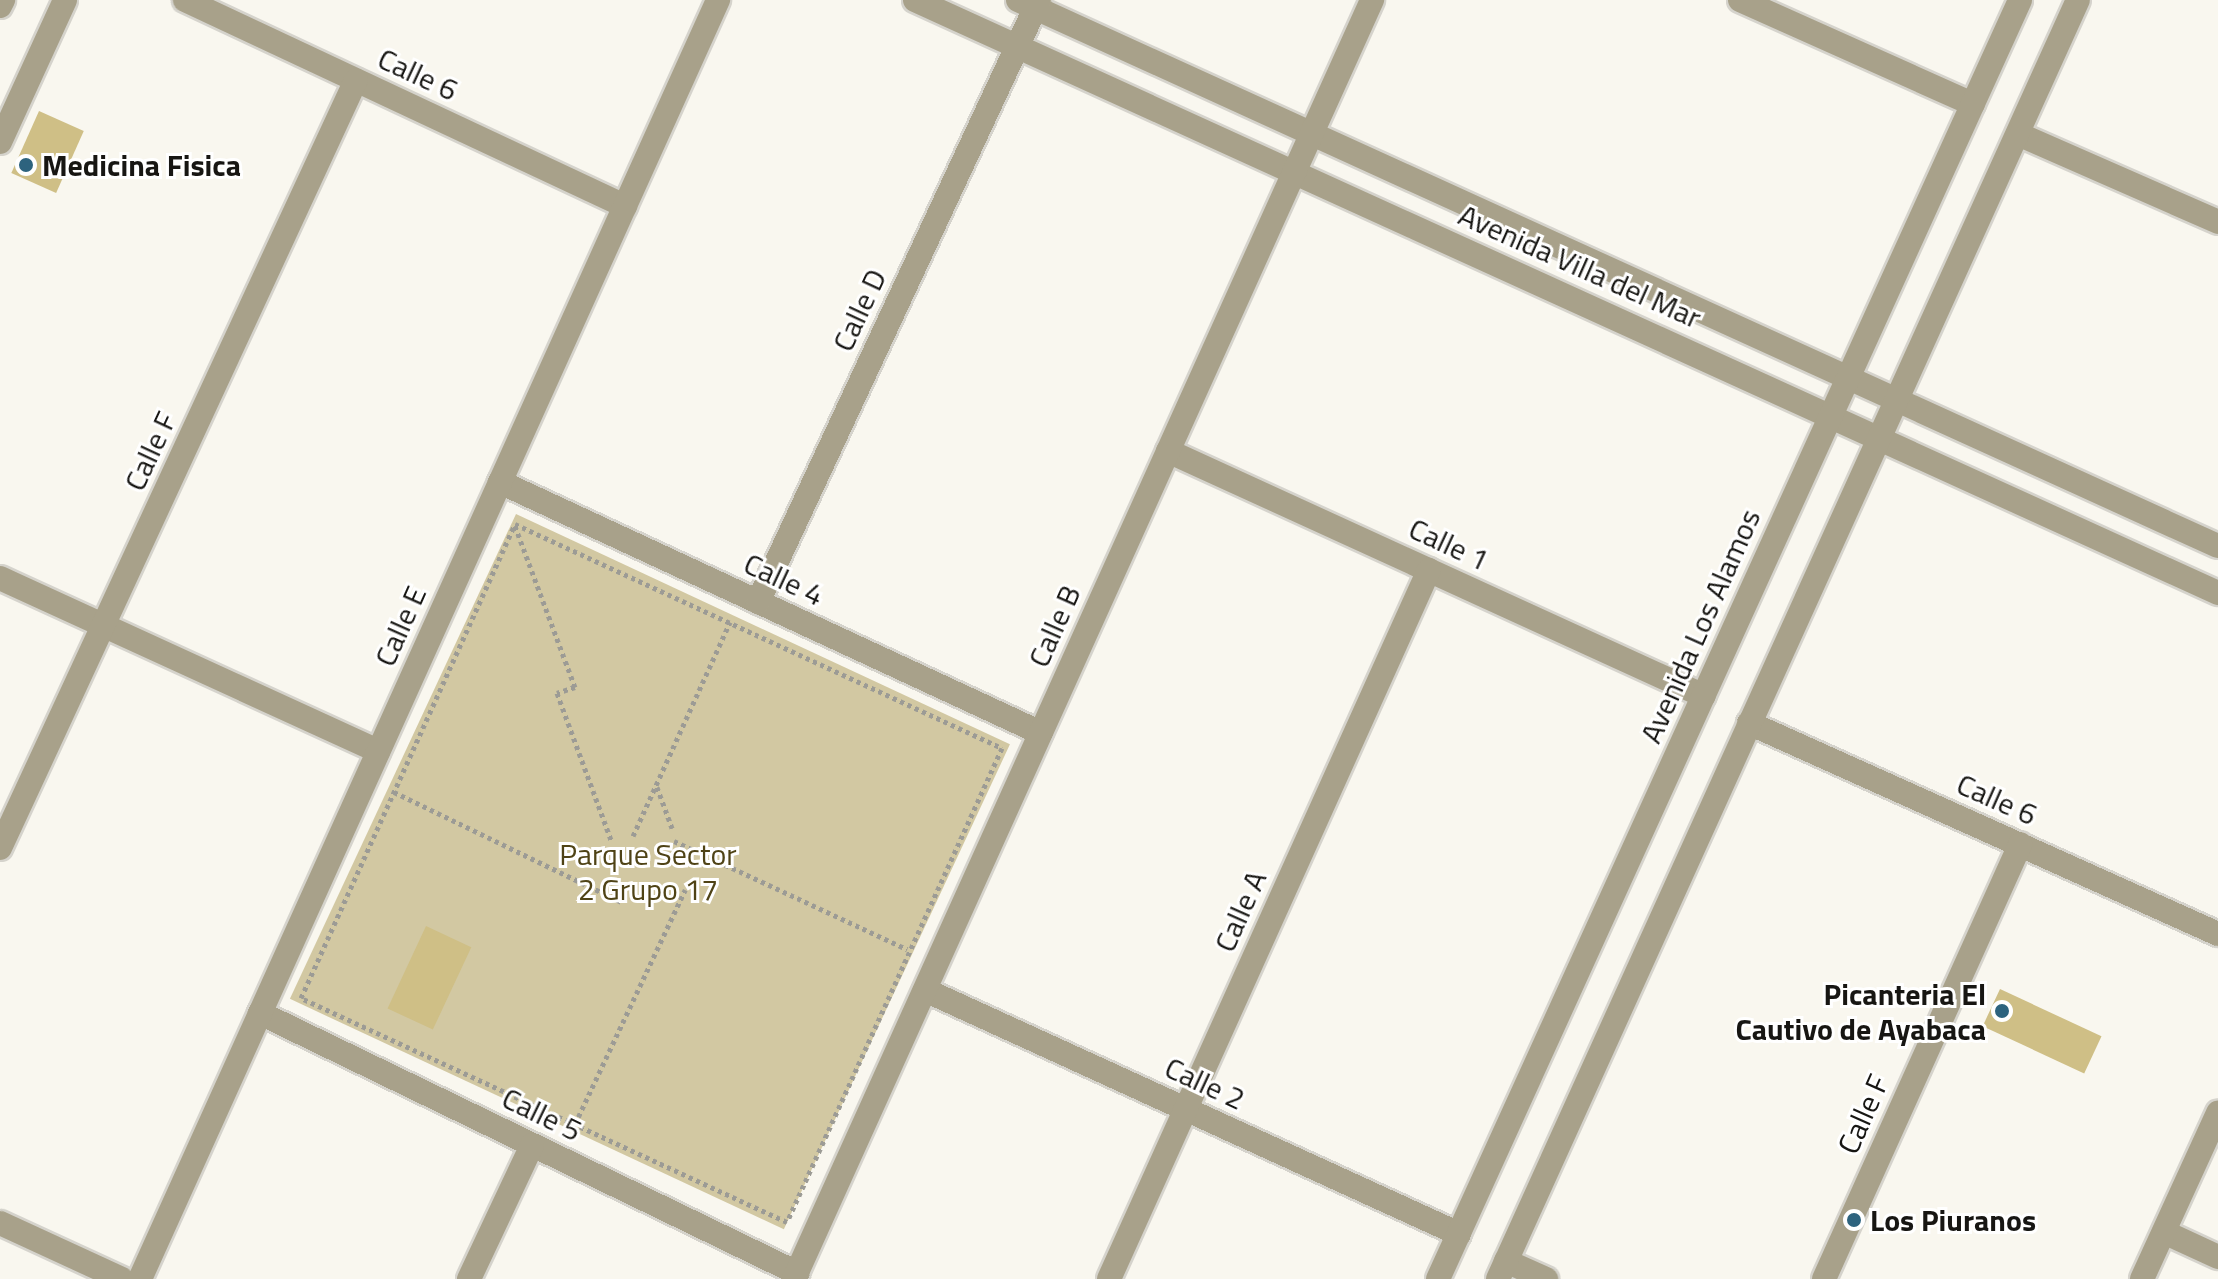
<!DOCTYPE html>
<style>
body{margin:0}
#map{position:relative;width:2218px;height:1279px;overflow:hidden;background:#f9f7ef;font-family:"Titillium Web",sans-serif}
div>[style]{position:absolute}
.green>*{inset:0;background:#d2c8a2;transform-origin:0 0}
.building>*{inset:0;background:#cfbf86;transform-origin:0 0}
.path>*{height:5px;margin-top:-2.5px;transform-origin:0;background:repeating-linear-gradient(90deg,#9c9b95 0 4px,transparent 0 8px)}
.roads{filter:drop-shadow(2px 0 #d5d3cc) drop-shadow(-2px 0 #d5d3cc) drop-shadow(0 2px #d5d3cc) drop-shadow(0 -2px #d5d3cc)}
.minor>*{height:24px;margin:-12px;padding:0 12px;transform-origin:12px;border-radius:12px;background:#a8a18a}
.dots>*{width:22px;height:22px;translate:-50% -50%;box-sizing:border-box;border:4px solid #fff;border-radius:50%}
span{translate:-50% -50%;white-space:nowrap;text-align:center;line-height:1.15;-webkit-text-stroke:6px #fff;paint-order:stroke}
.street-label{font-size:30px;color:#171613}
.poi-label{font-size:30px;color:#171613;font-weight:700}
.left{translate:0 -50%;text-align:left}
.right{translate:-100% -50%;text-align:right}
.park-label{font-size:30px;color:#4f4316}
</style>
<div id="map">
<div class="green">
<i style="left:516px;top:514px;width:545px;height:535px;rotate:25deg"></i>
</div>
<div class="building">
<i style="left:39px;top:111px;width:49px;height:68px;rotate:24deg"></i>
<i style="left:426px;top:926px;width:50px;height:91px;rotate:25deg"></i>
<i style="left:2000px;top:989px;width:112px;height:41px;rotate:25deg"></i>
</div>
<div class="path">
<i style="left:515px;top:524px;width:536px;rotate:24.7deg"></i>
<i style="left:1002px;top:748px;width:520px;rotate:114.4deg"></i>
<i style="left:787px;top:1222px;width:535px;rotate:-155.25deg"></i>
<i style="left:301px;top:998px;width:520px;rotate:-65.7deg"></i>
<i style="left:515px;top:526px;width:172px;rotate:69.6deg"></i>
<i style="left:575px;top:687px;width:19px;rotate:162deg"></i>
<i style="left:557px;top:693px;width:157px;rotate:69.8deg"></i>
<i style="left:657px;top:787px;width:44px;rotate:69.9deg"></i>
<i style="left:394px;top:792px;width:255px;rotate:25.8deg"></i>
<i style="left:633px;top:836px;width:235px;rotate:-65.6deg"></i>
<i style="left:674px;top:841px;width:257px;rotate:24.9deg"></i>
<i style="left:575px;top:1124px;width:259px;rotate:-64.8deg"></i>
</div>
<div class="roads">
<div class="minor">
<i style="left:185px;top:0;width:486px;rotate:25.1deg"></i>
<i style="left:915px;top:0;width:1432px;rotate:24.47deg"></i>
<i style="left:1018px;top:0;width:1318px;rotate:24.47deg"></i>
<i style="left:1740px;top:0;width:255px;rotate:24.1deg"></i>
<i style="left:0;top:6px;width:7px;rotate:-63deg"></i>
<i style="left:2018px;top:134px;width:219px;rotate:23.7deg"></i>
<i style="left:0;top:142px;width:156px;rotate:-65.4deg"></i>
<i style="left:1168px;top:451px;width:589px;rotate:24.56deg"></i>
<i style="left:500px;top:482px;width:596px;rotate:24.89deg"></i>
<i style="left:0;top:578px;width:416px;rotate:24.6deg"></i>
<i style="left:758px;top:602px;width:664px;rotate:-64.98deg"></i>
<i style="left:1749px;top:723px;width:514px;rotate:24.22deg"></i>
<i style="left:0;top:848px;width:846px;rotate:-65.13deg"></i>
<i style="left:925px;top:990px;width:587px;rotate:24.56deg"></i>
<i style="left:260px;top:1013px;width:597px;rotate:25.83deg"></i>
<i style="left:0;top:1223px;width:134px;rotate:24.7deg"></i>
<i style="left:2164px;top:1232px;width:60px;rotate:24.8deg"></i>
<i style="left:1506px;top:1261px;width:44px;rotate:24.2deg"></i>
<i style="left:140px;top:1279px;width:1404px;rotate:-65.68deg"></i>
<i style="left:469px;top:1279px;width:148px;rotate:-64.8deg"></i>
<i style="left:794px;top:1279px;width:1404px;rotate:-65.68deg"></i>
<i style="left:1109px;top:1279px;width:778px;rotate:-65.71deg"></i>
<i style="left:1438px;top:1279px;width:1405px;rotate:-65.53deg"></i>
<i style="left:1498px;top:1279px;width:1404px;rotate:-65.61deg"></i>
<i style="left:1824px;top:1279px;width:477px;rotate:-65.7deg"></i>
<i style="left:2142px;top:1279px;width:183px;rotate:-65.4deg"></i>
</div>
</div>
<div class="dots">
<i style="left:26px;top:165px;background:#2d637e"></i>
<i style="left:2002px;top:1011px;background:#2d637e"></i>
<i style="left:1854px;top:1220px;background:#2d637e"></i>
</div>
<div class="street-label">
<span style="left:418px;top:74px;rotate:25deg">Calle 6</span>
<span style="left:1580px;top:266px;rotate:24deg">Avenida Villa del Mar</span>
<span style="left:859px;top:310px;rotate:-65deg">Calle D</span>
<span style="left:150px;top:451px;rotate:-65deg">Calle F</span>
<span style="left:1449px;top:544px;rotate:25deg">Calle 1</span>
<span style="left:784px;top:579px;rotate:25deg">Calle 4</span>
<span style="left:400px;top:626px;rotate:-66deg">Calle E</span>
<span style="left:1054px;top:626px;rotate:-66deg">Calle B</span>
<span style="left:1700px;top:626px;rotate:-66deg">Avenida Los Alamos</span>
<span style="left:1997px;top:799px;rotate:24deg">Calle 6</span>
<span style="left:1240px;top:911px;rotate:-66deg">Calle A</span>
<span style="left:1205px;top:1083px;rotate:25deg">Calle 2</span>
<span style="left:542px;top:1114px;rotate:26deg">Calle 5</span>
<span style="left:1863px;top:1114px;rotate:-66deg">Calle F</span>
</div>
<div class="poi-label">
<span class="left" style="left:42px;top:165px">Medicina Fisica</span>
<span class="right" style="left:1986px;top:1011px">Picanteria El<br>Cautivo de Ayabaca</span>
<span class="left" style="left:1870px;top:1220px">Los Piuranos</span>
</div>
<div class="park-label">
<span style="left:648px;top:871px">Parque Sector<br>2 Grupo 17</span>
</div>
</div>
